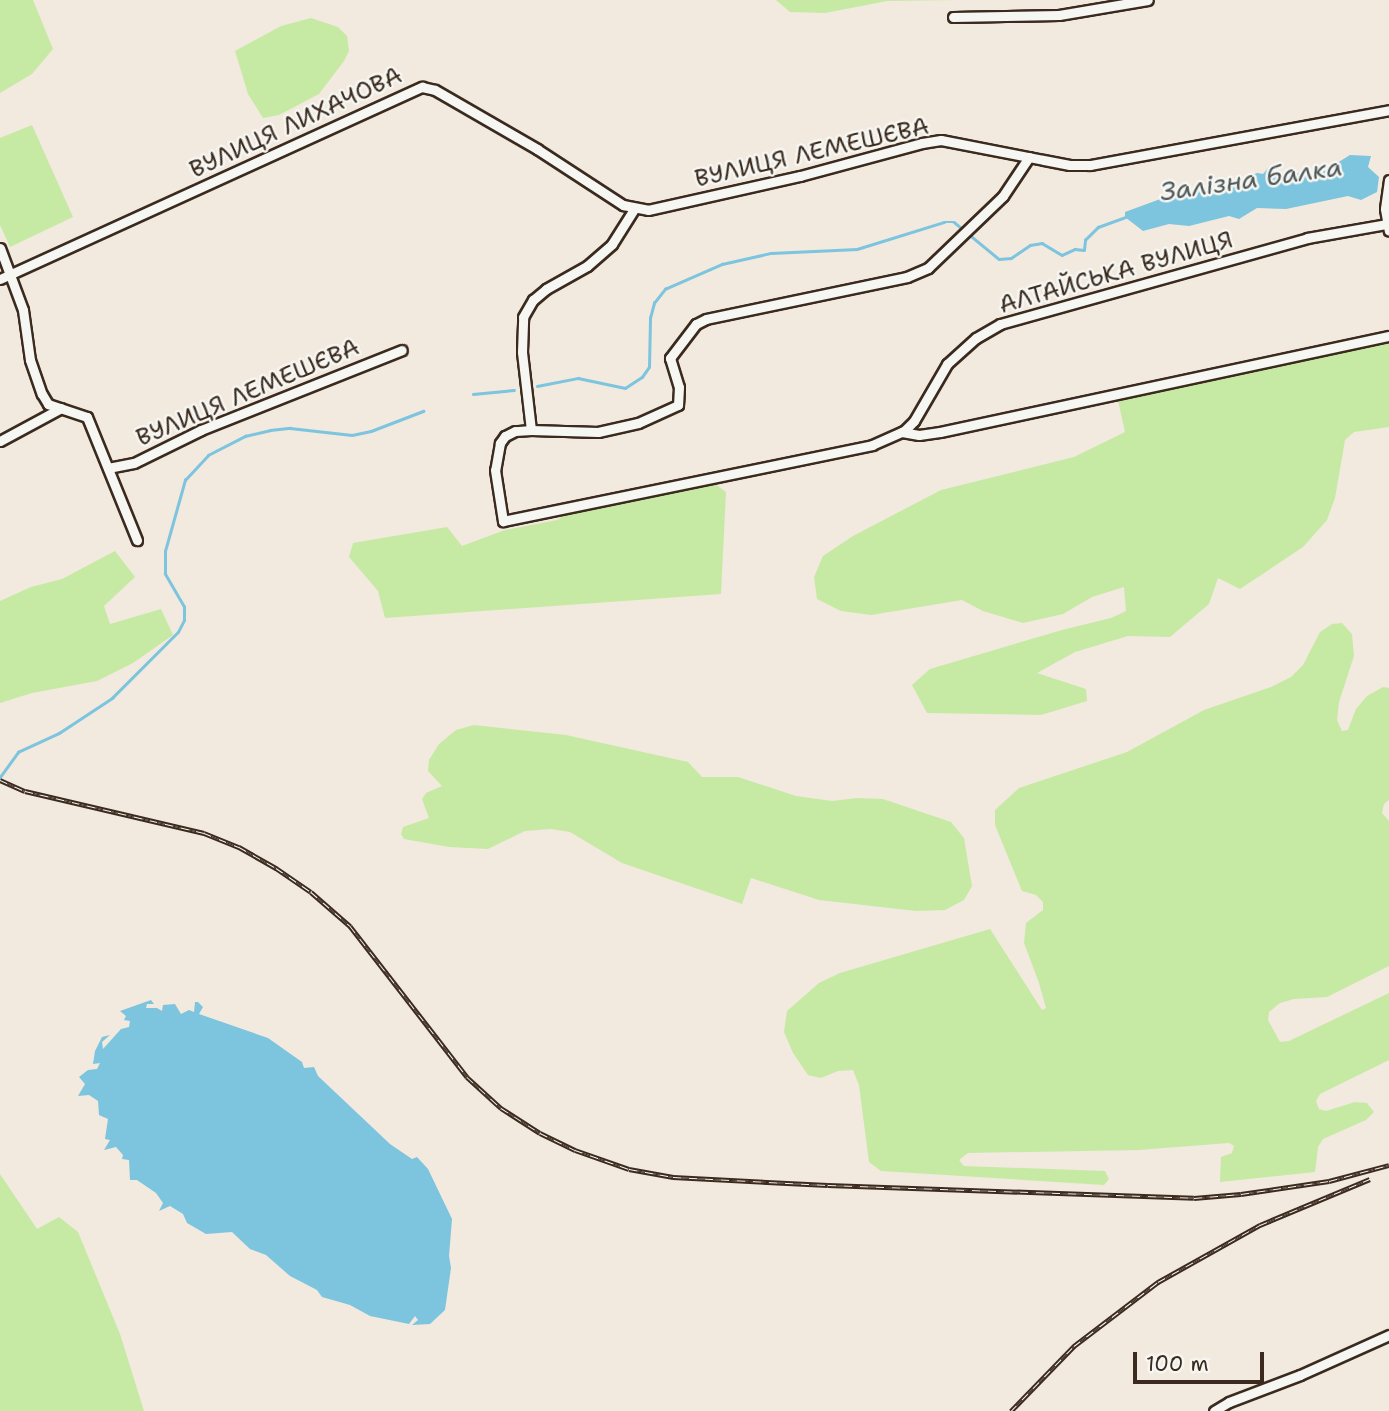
<!DOCTYPE html>
<meta charset="utf-8">
<style>
body{margin:0}
#map{position:relative;width:1389px;height:1411px;overflow:hidden;background:#f2e9df;font-family:"Shantell Sans",sans-serif}
div>[style]{position:absolute}
.green>*{inset:0;background:#c6eaa4}
.water>*{inset:0;background:#7dc4de}
.stream>*{height:2.5px;margin:-1.25px;padding:0 1.25px;transform-origin:1.25px;border-radius:1.25px;background:#7dc4de}
.roads{filter:drop-shadow(2px 0 #3b2a1e) drop-shadow(-2px 0 #3b2a1e) drop-shadow(0 2px #3b2a1e) drop-shadow(0 -2px #3b2a1e)}
.street>*{height:9px;margin:-4.5px;padding:0 4.5px;transform-origin:4.5px;border-radius:4.5px;background:#f6f6f2}
.rail>*{height:5px;margin-top:-2.5px;transform-origin:0;background:repeating-linear-gradient(90deg,#f6f6f2 0 8px,#3b2a1e 0 16px);box-sizing:border-box;border-block:2px solid #3b2a1e}
span{translate:-50% -50%;white-space:nowrap;text-align:center;line-height:1.15;-webkit-text-stroke:5px #f6f6f2;paint-order:stroke}
.street-label{font-size:24px;color:#3b2a1e}
.water-label{font-size:26px;color:#4f5858;font-style:italic}
.scale{position:absolute;left:1133px;top:1352px;width:131px;height:32px;box-sizing:border-box;border:4px solid #3b2a1e;border-top:0;padding-left:9px;font-size:21px;line-height:24px;white-space:nowrap;color:#3b2a1e;-webkit-text-stroke:5px #f6f6f2;paint-order:stroke}
</style>
<div id="map">
<div class="green">
<i style="clip-path:polygon(0 0,33px 0,53px 49px,32px 74px,0 93px)"></i>
<i style="clip-path:polygon(776px 0,957px 0,887px 1px,825px 13px,790px 12px)"></i>
<i style="clip-path:polygon(311px 18px,338px 27px,347px 36px,349px 51px,344px 61px,319px 94px,279px 115px,263px 118px,248px 94px,235px 51px,281px 26px)"></i>
<i style="clip-path:polygon(32px 125px,73px 217px,10px 247px,0 225px,0 138px)"></i>
<i style="clip-path:polygon(1389px 339px,1389px 427px,1354px 432px,1345px 440px,1335px 498px,1327px 520px,1303px 547px,1240px 589px,1218px 578px,1209px 604px,1170px 637px,1128px 636px,1075px 652px,1037px 673px,1086px 689px,1087px 701px,1041px 715px,927px 713px,912px 685px,930px 669px,1062px 630px,1111px 618px,1126px 611px,1124px 587px,1092px 597px,1063px 614px,1023px 623px,983px 611px,962px 600px,871px 615px,841px 611px,817px 599px,814px 577px,823px 556px,853px 536px,941px 490px,1074px 457px,1125px 432px,1117px 396px)"></i>
<i style="clip-path:polygon(715px 484px,726px 492px,721px 594px,385px 618px,378px 591px,349px 557px,353px 543px,447px 527px,462px 546px,505px 530px,557px 520px,581px 505px)"></i>
<i style="clip-path:polygon(115px 551px,135px 577px,104px 606px,110px 624px,161px 609px,173px 635px,133px 663px,97px 681px,32px 693px,0 703px,0 601px,31px 587px,62px 579px)"></i>
<i style="clip-path:polygon(1342px 623px,1352px 634px,1354px 656px,1339px 702px,1337px 720px,1342px 731px,1348px 730px,1356px 709px,1367px 696px,1383px 687px,1389px 688px,1389px 800px,1384px 804px,1382px 813px,1389px 821px,1389px 966px,1327px 997px,1294px 999px,1280px 1003px,1269px 1012px,1268px 1020px,1280px 1042px,1289px 1041px,1389px 993px,1389px 1060px,1320px 1094px,1316px 1101px,1319px 1109px,1326px 1111px,1355px 1102px,1367px 1103px,1374px 1112px,1366px 1120px,1323px 1139px,1318px 1147px,1315px 1172px,1220px 1182px,1221px 1157px,1232px 1153px,1234px 1146px,1229px 1143px,1139px 1150px,968px 1153px,959px 1160px,964px 1166px,1105px 1171px,1109px 1179px,1104px 1185px,881px 1171px,869px 1162px,859px 1085px,853px 1070px,838px 1071px,821px 1078px,808px 1075px,793px 1053px,784px 1032px,787px 1011px,819px 983px,840px 973px,990px 929px,1042px 1010px,1046px 1008px,1039px 983px,1024px 943px,1026px 923px,1043px 910px,1043px 902px,1036px 895px,1022px 891px,995px 825px,995px 810px,1019px 788px,1127px 752px,1204px 710px,1271px 687px,1291px 677px,1303px 665px,1320px 632px,1332px 624px)"></i>
<i style="clip-path:polygon(474px 725px,566px 735px,688px 762px,702px 777px,738px 777px,796px 796px,832px 801px,857px 798px,883px 799px,951px 822px,964px 838px,972px 886px,964px 900px,945px 910px,916px 911px,819px 900px,751px 878px,742px 904px,622px 863px,570px 832px,551px 829px,525px 831px,488px 849px,449px 847px,404px 839px,401px 834px,403px 827px,429px 818px,422px 799px,426px 793px,442px 786px,428px 771px,429px 760px,439px 744px,456px 730px)"></i>
<i style="clip-path:polygon(0 1174px,37px 1229px,59px 1217px,78px 1232px,120px 1334px,144px 1411px,0 1411px)"></i>
</div>
<div class="water">
<i style="clip-path:polygon(1350px 155px,1371px 156px,1368px 167px,1379px 177px,1377px 192px,1361px 200px,1348px 196px,1286px 209px,1257px 208px,1239px 219px,1229px 216px,1189px 226px,1169px 224px,1143px 231px,1125px 217px,1125px 212px,1163px 198px,1185px 196px,1195px 189px,1225px 188px,1257px 173px,1263px 174px,1269px 167px,1277px 173px,1321px 173px)"></i>
<i style="clip-path:polygon(151px 1000px,154px 1004px,147px 1004px,146px 1008px,157px 1008px,162px 1011px,163px 1005px,175px 1004px,181px 1014px,189px 1010px,194px 1012px,195px 1002px,198px 1002px,203px 1007px,199px 1014px,268px 1038px,302px 1062px,304px 1068px,314px 1067px,318px 1076px,390px 1144px,412px 1159px,417px 1157px,428px 1169px,452px 1219px,449px 1256px,451px 1268px,445px 1310px,430px 1324px,412px 1325px,418px 1320px,415px 1316px,409px 1324px,370px 1316px,350px 1305px,322px 1297px,317px 1290px,290px 1276px,266px 1255px,250px 1249px,232px 1232px,206px 1234px,187px 1223px,183px 1214px,170px 1206px,159px 1211px,163px 1203px,156px 1193px,137px 1180px,130px 1180px,129px 1160px,122px 1159px,123px 1155px,116px 1147px,104px 1150px,110px 1140px,105px 1139px,108px 1119px,99px 1115px,98px 1101px,89px 1095px,78px 1096px,85px 1084px,79px 1077px,88px 1070px,97px 1069px,100px 1063px,93px 1064px,95px 1051px,102px 1037px,110px 1035px,102px 1042px,103px 1049px,121px 1029px,129px 1027px,130px 1021px,124px 1020px,126px 1016px,120px 1011px)"></i>
</div>
<div class="stream">
<i style="left:537px;top:386px;width:42px;rotate:-11deg"></i>
<i style="left:578px;top:378px;width:48px;rotate:12deg"></i>
<i style="left:625px;top:388px;width:20px;rotate:-33deg"></i>
<i style="left:642px;top:377px;width:12px;rotate:-55deg"></i>
<i style="left:649px;top:367px;width:49px;rotate:-88.8deg"></i>
<i style="left:650px;top:318px;width:16px;rotate:-75deg"></i>
<i style="left:654px;top:303px;width:18px;rotate:-52deg"></i>
<i style="left:665px;top:289px;width:62px;rotate:-23.7deg"></i>
<i style="left:722px;top:264px;width:50px;rotate:-12.7deg"></i>
<i style="left:771px;top:253px;width:86px;rotate:-2.7deg"></i>
<i style="left:857px;top:249px;width:91px;rotate:-17.2deg"></i>
<i style="left:944px;top:222px;width:10px"></i>
<i style="left:954px;top:222px;width:58px;rotate:39.4deg"></i>
<i style="left:999px;top:259px;width:12px;rotate:-5deg"></i>
<i style="left:1011px;top:258px;width:23px;rotate:-34deg"></i>
<i style="left:1030px;top:245px;width:12px;rotate:-9deg"></i>
<i style="left:1042px;top:243px;width:23px;rotate:31deg"></i>
<i style="left:1062px;top:255px;width:14px;rotate:-25deg"></i>
<i style="left:1075px;top:249px;width:9px;rotate:6deg"></i>
<i style="left:1084px;top:250px;width:10px;rotate:-84deg"></i>
<i style="left:1085px;top:240px;width:18px;rotate:-45deg"></i>
<i style="left:1098px;top:227px;width:30px;rotate:-20deg"></i>
<i style="left:473px;top:394px;width:41px;rotate:-5.6deg"></i>
<i style="left:0;top:777px;width:31px;rotate:-54deg"></i>
<i style="left:18px;top:752px;width:45px;rotate:-24.9deg"></i>
<i style="left:59px;top:733px;width:64px;rotate:-33.4deg"></i>
<i style="left:112px;top:698px;width:93px;rotate:-45deg"></i>
<i style="left:178px;top:632px;width:13px;rotate:-63deg"></i>
<i style="left:184px;top:620px;width:13px;rotate:-90deg"></i>
<i style="left:184px;top:607px;width:38px;rotate:-120deg"></i>
<i style="left:165px;top:574px;width:23px;rotate:-90deg"></i>
<i style="left:165px;top:551px;width:74px;rotate:-74.3deg"></i>
<i style="left:185px;top:480px;width:34px;rotate:-47deg"></i>
<i style="left:208px;top:455px;width:42px;rotate:-27.2deg"></i>
<i style="left:245px;top:436px;width:26px;rotate:-13deg"></i>
<i style="left:270px;top:430px;width:20px;rotate:-6deg"></i>
<i style="left:290px;top:428px;width:62px;rotate:6.4deg"></i>
<i style="left:352px;top:435px;width:19px;rotate:-12deg"></i>
<i style="left:371px;top:431px;width:56px;rotate:-21deg"></i>
</div>
<div class="roads">
<div class="street">
<i style="left:953px;top:17px;width:106px;rotate:-1.1deg"></i>
<i style="left:1059px;top:15px;width:90px;rotate:-9.6deg"></i>
<i style="left:1029px;top:157px;width:47px;rotate:123.7deg"></i>
<i style="left:1003px;top:196px;width:104px;rotate:136.2deg"></i>
<i style="left:928px;top:268px;width:23px;rotate:157deg"></i>
<i style="left:907px;top:277px;width:205px;rotate:168.2deg"></i>
<i style="left:706px;top:319px;width:11px;rotate:153deg"></i>
<i style="left:696px;top:324px;width:43px;rotate:127.4deg"></i>
<i style="left:670px;top:358px;width:30px;rotate:73deg"></i>
<i style="left:679px;top:387px;width:18px;rotate:93deg"></i>
<i style="left:678px;top:405px;width:44px;rotate:155.8deg"></i>
<i style="left:638px;top:423px;width:41px;rotate:167.3deg"></i>
<i style="left:598px;top:432px;width:67px;rotate:-178.3deg"></i>
<i style="left:531px;top:430px;width:16px;rotate:176deg"></i>
<i style="left:515px;top:431px;width:11px;rotate:153deg"></i>
<i style="left:505px;top:436px;width:9px;rotate:126deg"></i>
<i style="left:500px;top:443px;width:27px;rotate:100deg"></i>
<i style="left:495px;top:470px;width:52px;rotate:81.1deg"></i>
<i style="left:503px;top:521px;width:377px;rotate:-11.6deg"></i>
<i style="left:872px;top:445px;width:35px;rotate:-24deg"></i>
<i style="left:904px;top:431px;width:14px;rotate:-45deg"></i>
<i style="left:914px;top:421px;width:66px;rotate:-59.9deg"></i>
<i style="left:947px;top:364px;width:39px;rotate:-42deg"></i>
<i style="left:976px;top:338px;width:28px;rotate:-30deg"></i>
<i style="left:1000px;top:324px;width:319px;rotate:-15.6deg"></i>
<i style="left:1307px;top:238px;width:80px;rotate:-10deg"></i>
<i style="left:1389px;top:180px;width:29px;rotate:98deg"></i>
<i style="left:1385px;top:209px;width:22px;rotate:80deg"></i>
<i style="left:0;top:248px;width:66px;rotate:69.6deg"></i>
<i style="left:23px;top:310px;width:50px;rotate:82deg"></i>
<i style="left:30px;top:360px;width:36px;rotate:71deg"></i>
<i style="left:42px;top:394px;width:12px;rotate:59deg"></i>
<i style="left:48px;top:404px;width:41px;rotate:18.4deg"></i>
<i style="left:87px;top:417px;width:133px;rotate:67.9deg"></i>
<i style="left:0;top:279px;width:464px;rotate:-24.5deg"></i>
<i style="left:422px;top:87px;width:13px;rotate:13deg"></i>
<i style="left:435px;top:90px;width:118px;rotate:30deg"></i>
<i style="left:537px;top:149px;width:103px;rotate:33.1deg"></i>
<i style="left:623px;top:205px;width:25px;rotate:11deg"></i>
<i style="left:648px;top:210px;width:156px;rotate:-12.6deg"></i>
<i style="left:800px;top:176px;width:126px;rotate:-15.1deg"></i>
<i style="left:922px;top:143px;width:19px;rotate:-9deg"></i>
<i style="left:941px;top:140px;width:131px;rotate:11deg"></i>
<i style="left:1070px;top:165px;width:20px"></i>
<i style="left:1090px;top:165px;width:304px;rotate:-10.4deg"></i>
<i style="left:531px;top:430px;width:79px;rotate:-96.6deg"></i>
<i style="left:522px;top:352px;width:35px;rotate:-88deg"></i>
<i style="left:523px;top:317px;width:20px;rotate:-60deg"></i>
<i style="left:533px;top:300px;width:17px;rotate:-40deg"></i>
<i style="left:546px;top:289px;width:47px;rotate:-29.3deg"></i>
<i style="left:587px;top:266px;width:33px;rotate:-41deg"></i>
<i style="left:612px;top:244px;width:41px;rotate:-57.8deg"></i>
<i style="left:902px;top:432px;width:17px;rotate:10deg"></i>
<i style="left:919px;top:435px;width:21px;rotate:-8deg"></i>
<i style="left:940px;top:432px;width:459px;rotate:-12.1deg"></i>
<i style="left:0;top:441px;width:69px;rotate:-28.4deg"></i>
<i style="left:108px;top:468px;width:26px;rotate:-11deg"></i>
<i style="left:134px;top:463px;width:75px;rotate:-26.2deg"></i>
<i style="left:201px;top:430px;width:216px;rotate:-21.7deg"></i>
<i style="left:1214px;top:1411px;width:17px;rotate:-31deg"></i>
<i style="left:1229px;top:1402px;width:76px;rotate:-20.8deg"></i>
<i style="left:1300px;top:1375px;width:98px;rotate:-24.2deg"></i>
</div>
</div>
<div class="rail">
<i style="left:0;top:780px;width:27px;rotate:24deg"></i>
<i style="left:25px;top:791px;width:184px;rotate:13.2deg"></i>
<i style="left:204px;top:833px;width:38px;rotate:22deg"></i>
<i style="left:239px;top:847px;width:43px;rotate:29.6deg"></i>
<i style="left:276px;top:868px;width:42px;rotate:34.4deg"></i>
<i style="left:311px;top:892px;width:52px;rotate:41.1deg"></i>
<i style="left:350px;top:926px;width:191px;rotate:52.2deg"></i>
<i style="left:467px;top:1077px;width:46px;rotate:42.4deg"></i>
<i style="left:501px;top:1108px;width:46px;rotate:32.7deg"></i>
<i style="left:540px;top:1133px;width:39px;rotate:26deg"></i>
<i style="left:575px;top:1150px;width:57px;rotate:19.4deg"></i>
<i style="left:629px;top:1169px;width:45px;rotate:10.3deg"></i>
<i style="left:673px;top:1177px;width:155px;rotate:3deg"></i>
<i style="left:828px;top:1185px;width:366px;rotate:2deg"></i>
<i style="left:1194px;top:1198px;width:47px;rotate:-4.9deg"></i>
<i style="left:1241px;top:1194px;width:89px;rotate:-8.4deg"></i>
<i style="left:1329px;top:1181px;width:62px;rotate:-14.9deg"></i>
<i style="left:1011px;top:1411px;width:91px;rotate:-45.9deg"></i>
<i style="left:1074px;top:1346px;width:106px;rotate:-37.3deg"></i>
<i style="left:1158px;top:1282px;width:117px;rotate:-29.2deg"></i>
<i style="left:1260px;top:1225px;width:119px;rotate:-22.7deg"></i>
</div>
<div class="street-label">
<span style="left:296px;top:123px;rotate:-25deg">ВУЛИЦЯ ЛИХАЧОВА</span>
<span style="left:812px;top:153px;rotate:-13deg">ВУЛИЦЯ ЛЕМЕШЄВА</span>
<span style="left:1116px;top:273px;rotate:-16deg">АЛТАЙСЬКА ВУЛИЦЯ</span>
<span style="left:248px;top:393px;rotate:-23deg">ВУЛИЦЯ ЛЕМЕШЄВА</span>
</div>
<div class="water-label">
<span style="left:1251px;top:179px;rotate:-8deg">Залізна балка</span>
</div>
<div class="scale">100 m</div>
</div>
